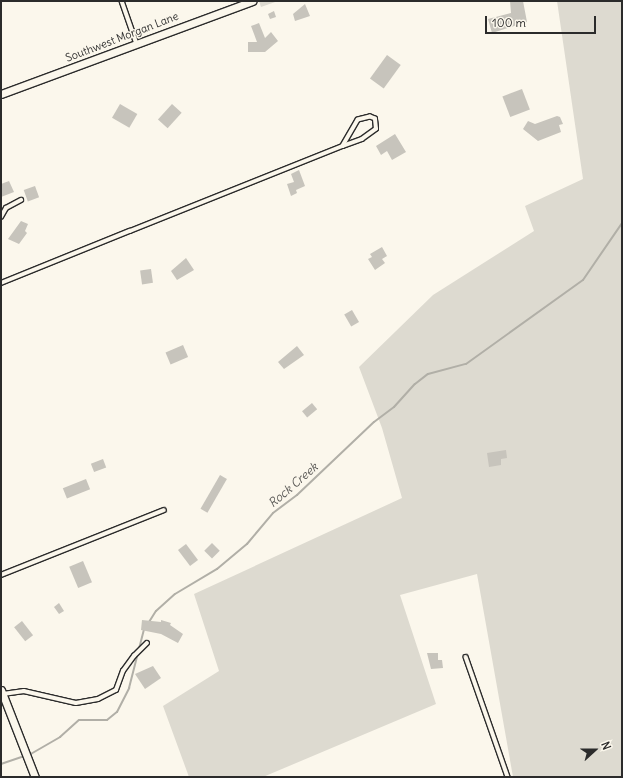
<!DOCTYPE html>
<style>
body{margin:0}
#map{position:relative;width:623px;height:778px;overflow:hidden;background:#fbf7ec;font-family:Delius,sans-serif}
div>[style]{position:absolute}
.green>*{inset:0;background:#dddad0}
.stream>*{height:2px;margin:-1px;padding:0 1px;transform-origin:1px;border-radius:1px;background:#b1afa7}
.building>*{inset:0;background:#c7c4bc;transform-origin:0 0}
.roads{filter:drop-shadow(1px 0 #2b2b2b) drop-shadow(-1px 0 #2b2b2b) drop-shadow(0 1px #2b2b2b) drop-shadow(0 -1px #2b2b2b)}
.lane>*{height:3.5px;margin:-1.75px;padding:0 1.75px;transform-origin:1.75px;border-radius:1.75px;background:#fbf7ec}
.street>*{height:7px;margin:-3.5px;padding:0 3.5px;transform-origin:3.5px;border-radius:3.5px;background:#fbf7ec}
span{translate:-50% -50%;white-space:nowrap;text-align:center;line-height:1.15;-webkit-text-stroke:3px #fbf7ec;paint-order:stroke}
.street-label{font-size:11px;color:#2b2b2b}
.water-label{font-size:12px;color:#5a5956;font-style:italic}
.frame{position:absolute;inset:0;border:2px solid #2b2b2b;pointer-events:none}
.north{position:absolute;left:575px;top:730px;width:40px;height:40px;-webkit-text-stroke:3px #fbf7ec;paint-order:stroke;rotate:69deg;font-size:11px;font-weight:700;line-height:16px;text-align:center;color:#2b2b2b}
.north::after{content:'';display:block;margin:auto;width:14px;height:18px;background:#2b2b2b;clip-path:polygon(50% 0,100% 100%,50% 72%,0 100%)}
.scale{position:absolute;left:485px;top:16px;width:111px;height:18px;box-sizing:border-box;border:2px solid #2b2b2b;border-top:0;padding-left:5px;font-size:12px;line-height:14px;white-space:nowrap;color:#2b2b2b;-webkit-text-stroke:3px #fbf7ec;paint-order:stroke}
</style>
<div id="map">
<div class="green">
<i style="clip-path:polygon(259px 1px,278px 1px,261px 7px)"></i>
<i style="clip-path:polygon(557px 1px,622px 1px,622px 777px,513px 777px,477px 574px,400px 595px,436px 704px,263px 777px,189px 777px,163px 706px,219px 671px,194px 594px,402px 498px,382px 428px,359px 367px,433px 295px,534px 231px,525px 206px,583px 179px)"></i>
</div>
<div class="stream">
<i style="left:149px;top:622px;width:13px;rotate:-58deg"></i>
<i style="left:156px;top:611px;width:25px;rotate:-42deg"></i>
<i style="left:175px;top:594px;width:49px;rotate:-30.8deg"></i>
<i style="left:217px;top:569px;width:39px;rotate:-40deg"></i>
<i style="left:247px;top:544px;width:40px;rotate:-50deg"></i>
<i style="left:273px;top:513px;width:30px;rotate:-37deg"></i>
<i style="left:297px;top:495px;width:106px;rotate:-43.5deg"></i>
<i style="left:374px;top:422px;width:25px;rotate:-37deg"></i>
<i style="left:394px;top:407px;width:31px;rotate:-48deg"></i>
<i style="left:415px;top:384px;width:16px;rotate:-38deg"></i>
<i style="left:428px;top:374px;width:39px;rotate:-15deg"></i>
<i style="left:466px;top:364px;width:144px;rotate:-35.7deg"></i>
<i style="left:583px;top:280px;width:69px;rotate:-55.6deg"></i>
<i style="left:29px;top:755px;width:36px;rotate:-30deg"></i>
<i style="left:60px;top:737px;width:25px;rotate:-42deg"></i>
<i style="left:79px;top:720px;width:28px"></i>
<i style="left:107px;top:720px;width:13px;rotate:-39deg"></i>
<i style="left:117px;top:712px;width:27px;rotate:-63deg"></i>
<i style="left:129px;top:688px;width:61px;rotate:-75.7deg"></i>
<i style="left:1px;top:764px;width:24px;rotate:-19deg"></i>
</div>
<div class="building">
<i style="clip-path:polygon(510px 1px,523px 1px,527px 22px,492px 33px,488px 19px,511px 13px)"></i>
<i style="clip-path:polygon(305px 4px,310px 16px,295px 21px,293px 14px)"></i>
<i style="clip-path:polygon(274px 11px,276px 17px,270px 19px,268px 14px)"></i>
<i style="clip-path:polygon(259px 23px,265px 38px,271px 32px,278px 41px,265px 52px,248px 52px,248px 42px,257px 42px,251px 26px)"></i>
<i style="left:387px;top:55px;width:17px;height:29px;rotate:36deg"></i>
<i style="left:522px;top:89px;width:22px;height:21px;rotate:69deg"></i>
<i style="left:120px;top:104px;width:20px;height:16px;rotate:30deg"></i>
<i style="left:172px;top:104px;width:13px;height:21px;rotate:42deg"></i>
<i style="clip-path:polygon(557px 116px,560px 117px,563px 124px,559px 125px,561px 132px,538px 141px,523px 129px,528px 121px,535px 124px)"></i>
<i style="clip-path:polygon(395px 134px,406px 152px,392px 160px,387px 151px,381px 155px,376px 146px)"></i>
<i style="clip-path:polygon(299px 170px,305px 186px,296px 190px,297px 193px,291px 196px,287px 184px,294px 182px,291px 174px)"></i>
<i style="clip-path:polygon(9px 181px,14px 192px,1px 197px,1px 184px)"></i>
<i style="left:35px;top:186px;width:12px;height:12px;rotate:70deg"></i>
<i style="clip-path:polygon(21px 221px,28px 224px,25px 231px,27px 233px,19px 244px,8px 239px)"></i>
<i style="clip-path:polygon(382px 247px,387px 256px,382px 259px,385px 263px,375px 270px,368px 259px,372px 257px,370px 254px)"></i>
<i style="clip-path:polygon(186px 258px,194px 270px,177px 280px,171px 271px)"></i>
<i style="left:151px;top:269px;width:14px;height:11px;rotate:82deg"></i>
<i style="left:352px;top:310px;width:14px;height:9px;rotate:60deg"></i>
<i style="left:183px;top:345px;width:13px;height:19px;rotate:67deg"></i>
<i style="clip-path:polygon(297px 346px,304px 355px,284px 369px,278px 362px)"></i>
<i style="left:312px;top:403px;width:8px;height:13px;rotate:50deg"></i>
<i style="clip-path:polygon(506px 450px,507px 458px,501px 459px,501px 465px,489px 467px,487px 453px)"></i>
<i style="left:103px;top:459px;width:9px;height:13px;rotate:69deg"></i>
<i style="left:220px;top:475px;width:8px;height:39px;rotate:30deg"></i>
<i style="left:86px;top:479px;width:11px;height:25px;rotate:68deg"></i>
<i style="left:212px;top:543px;width:11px;height:11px;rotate:45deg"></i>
<i style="left:186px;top:544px;width:20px;height:10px;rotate:53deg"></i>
<i style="left:83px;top:561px;width:23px;height:15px;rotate:67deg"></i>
<i style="clip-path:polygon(59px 603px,64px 611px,59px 614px,54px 607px)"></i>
<i style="clip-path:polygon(142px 620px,161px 622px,161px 620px,171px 623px,170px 625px,183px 634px,178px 643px,161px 634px,141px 630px)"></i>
<i style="left:22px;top:621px;width:18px;height:10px;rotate:52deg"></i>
<i style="clip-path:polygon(427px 653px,438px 653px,438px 660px,442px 660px,443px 668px,431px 669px)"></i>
<i style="clip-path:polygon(153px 666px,161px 678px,145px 689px,135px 674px)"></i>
</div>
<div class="roads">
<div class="lane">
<i style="left:122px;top:1px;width:46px;rotate:70.8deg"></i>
<i style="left:1px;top:217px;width:10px;rotate:-61deg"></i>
<i style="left:6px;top:208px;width:17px;rotate:-28deg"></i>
<i style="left:1px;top:283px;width:139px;rotate:-22deg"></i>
<i style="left:130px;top:231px;width:229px;rotate:-21.8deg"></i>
<i style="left:343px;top:146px;width:20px;rotate:-20deg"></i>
<i style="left:362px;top:139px;width:17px;rotate:-36deg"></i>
<i style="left:376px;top:129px;width:10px;rotate:-96deg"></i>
<i style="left:375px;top:119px;width:5px;rotate:-158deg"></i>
<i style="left:370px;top:117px;width:12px;rotate:166deg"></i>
<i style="left:358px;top:120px;width:30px;rotate:120deg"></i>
<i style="left:1px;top:575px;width:175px;rotate:-21.7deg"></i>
<i style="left:466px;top:657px;width:127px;rotate:70.7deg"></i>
<i style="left:3px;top:694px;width:21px;rotate:-8deg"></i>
<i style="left:24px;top:691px;width:53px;rotate:13deg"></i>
<i style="left:76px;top:703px;width:22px;rotate:-10deg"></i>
<i style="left:98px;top:699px;width:20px;rotate:-27deg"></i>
<i style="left:116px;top:690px;width:20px;rotate:-70deg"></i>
<i style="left:123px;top:671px;width:19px;rotate:-54deg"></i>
<i style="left:134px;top:656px;width:18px;rotate:-45deg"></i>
</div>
<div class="street">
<i style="left:1px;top:94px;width:268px;rotate:-20.3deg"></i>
<i style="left:1px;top:690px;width:93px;rotate:68.7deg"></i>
</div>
</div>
<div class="street-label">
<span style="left:122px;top:37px;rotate:-21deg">Southwest Morgan Lane</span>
</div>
<div class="water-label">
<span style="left:293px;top:485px;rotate:-41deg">Rock Creek</span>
</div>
<div class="frame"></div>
<div class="north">N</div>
<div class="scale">100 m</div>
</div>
